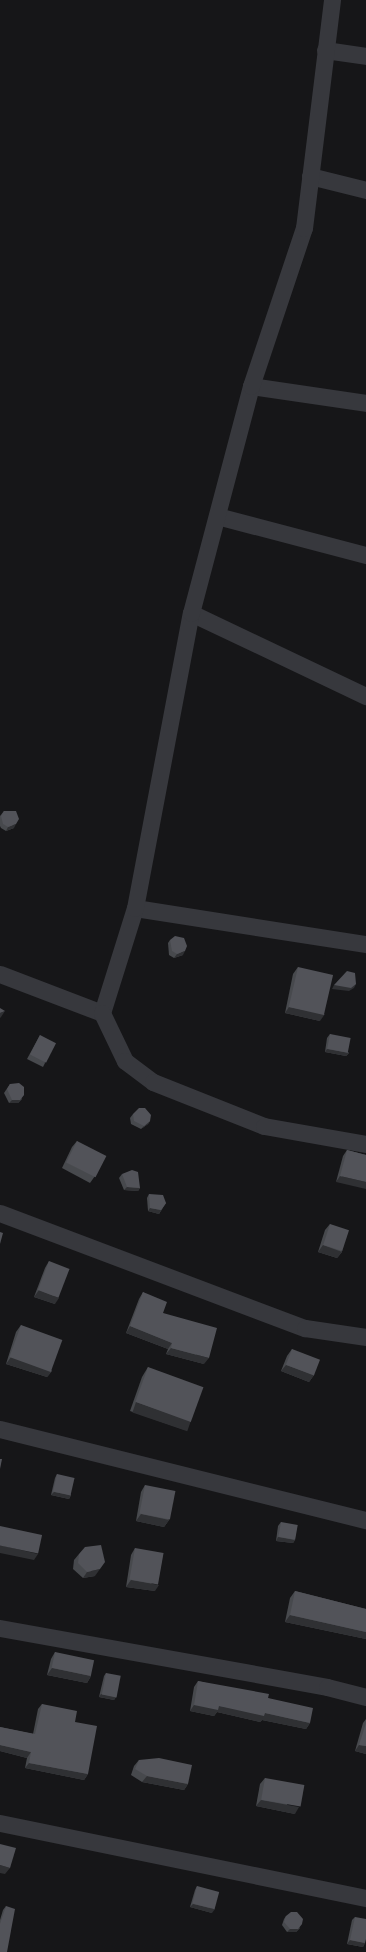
<!DOCTYPE html>
<style>
body{margin:0}
#map{position:relative;width:366px;height:1952px;overflow:hidden;background:#161618;font-family:Ubuntu,sans-serif}
div>[style]{position:absolute}
.minor>*{height:17px;margin:-8.5px;padding:0 8.5px;transform-origin:8.5px;border-radius:8.5px;background:#37383d}
.wall>*{inset:0;background:#47494d}
.shaded-wall>*{inset:0;background:#2f3033;transform-origin:0 0}
.building>*{inset:0;background:#525359;transform-origin:0 0}
span{translate:-50% -50%;white-space:nowrap;text-align:center;line-height:1.15;-webkit-text-stroke:4px #111113;paint-order:stroke}
</style>
<div id="map">
<div class="minor">
<i style="left:325px;top:50px;width:41px;rotate:8.3deg"></i>
<i style="left:310px;top:176px;width:58px;rotate:14deg"></i>
<i style="left:251px;top:386px;width:116px;rotate:8.4deg"></i>
<i style="left:217px;top:516px;width:154px;rotate:14.7deg"></i>
<i style="left:191px;top:613px;width:194px;rotate:25.4deg"></i>
<i style="left:135px;top:908px;width:234px;rotate:8.9deg"></i>
<i style="left:0;top:974px;width:109px;rotate:20.9deg"></i>
<i style="left:102px;top:1013px;width:110px;rotate:-72.6deg"></i>
<i style="left:135px;top:908px;width:300px;rotate:-79.3deg"></i>
<i style="left:191px;top:613px;width:235px;rotate:-75.2deg"></i>
<i style="left:251px;top:386px;width:167px;rotate:-71.5deg"></i>
<i style="left:304px;top:228px;width:230px;rotate:-83deg"></i>
<i style="left:102px;top:1013px;width:53px;rotate:64.4deg"></i>
<i style="left:125px;top:1061px;width:35px;rotate:37deg"></i>
<i style="left:153px;top:1082px;width:119px;rotate:21.6deg"></i>
<i style="left:264px;top:1126px;width:104px;rotate:10deg"></i>
<i style="left:0;top:1213px;width:326px;rotate:20.7deg"></i>
<i style="left:305px;top:1328px;width:62px;rotate:8.4deg"></i>
<i style="left:0;top:1429px;width:377px;rotate:14deg"></i>
<i style="left:0;top:1628px;width:332px;rotate:10.2deg"></i>
<i style="left:327px;top:1687px;width:40px;rotate:14.4deg"></i>
<i style="left:0;top:1823px;width:374px;rotate:11.6deg"></i>
</div>
<div class="wall">
<i style="clip-path:polygon(4px 811px,14px 828px,6px 831px,1px 828px,0 826px,0 816px)"></i>
<i style="clip-path:polygon(170px 940px,183px 955px,174px 958px,169px 955px,168px 943px)"></i>
<i style="clip-path:polygon(298px 967px,320px 1021px,285px 1013px,293px 974px)"></i>
<i style="clip-path:polygon(330px 1034px,349px 1053px,346px 1056px,325px 1052px,327px 1038px)"></i>
<i style="clip-path:polygon(40px 1035px,45px 1063px,43px 1067px,27px 1059px)"></i>
<i style="clip-path:polygon(10px 1084px,22px 1099px,18px 1103px,9px 1103px,4px 1093px)"></i>
<i style="clip-path:polygon(133px 1114px,150px 1121px,148px 1124px,141px 1129px,131px 1124px,130px 1118px)"></i>
<i style="clip-path:polygon(77px 1141px,95px 1176px,90px 1183px,62px 1168px,72px 1147px)"></i>
<i style="clip-path:polygon(347px 1150px,366px 1155px,336px 1182px,343px 1156px)"></i>
<i style="clip-path:polygon(122px 1174px,140px 1188px,138px 1191px,124px 1190px,119px 1178px)"></i>
<i style="clip-path:polygon(149px 1194px,166px 1203px,159px 1214px,148px 1211px,147px 1198px)"></i>
<i style="clip-path:polygon(330px 1224px,342px 1252px,337px 1258px,318px 1252px,325px 1230px)"></i>
<i style="clip-path:polygon(49px 1261px,55px 1304px,34px 1297px,45px 1268px)"></i>
<i style="clip-path:polygon(143px 1292px,163px 1313px,204px 1364px,166px 1354px,168px 1349px,126px 1333px,139px 1299px)"></i>
<i style="clip-path:polygon(21px 1325px,52px 1371px,47px 1377px,6px 1364px,16px 1332px)"></i>
<i style="clip-path:polygon(292px 1349px,314px 1375px,309px 1382px,281px 1371px,287px 1356px)"></i>
<i style="clip-path:polygon(148px 1367px,185px 1430px,130px 1411px,142px 1377px)"></i>
<i style="clip-path:polygon(57px 1474px,71px 1495px,69px 1499px,51px 1495px,55px 1478px)"></i>
<i style="clip-path:polygon(145px 1485px,169px 1520px,164px 1527px,136px 1521px,141px 1492px)"></i>
<i style="clip-path:polygon(281px 1522px,295px 1540px,293px 1543px,276px 1541px,278px 1526px)"></i>
<i style="clip-path:polygon(135px 1548px,155px 1591px,126px 1587px,131px 1555px)"></i>
<i style="clip-path:polygon(79px 1554px,95px 1576px,83px 1578px,73px 1569px,74px 1560px)"></i>
<i style="clip-path:polygon(295px 1591px,366px 1609px,366px 1639px,285px 1622px,290px 1598px)"></i>
<i style="clip-path:polygon(55px 1652px,91px 1676px,87px 1683px,47px 1675px,51px 1659px)"></i>
<i style="clip-path:polygon(106px 1673px,116px 1697px,114px 1700px,99px 1697px,104px 1676px)"></i>
<i style="clip-path:polygon(198px 1681px,268px 1698px,310px 1723px,306px 1729px,262px 1720px,260px 1722px,217px 1712px,214px 1716px,190px 1711px,194px 1687px)"></i>
<i style="clip-path:polygon(42px 1704px,75px 1722px,88px 1774px,84px 1780px,25px 1768px,27px 1758px,0 1751px,0 1727px,33px 1734px,38px 1709px)"></i>
<i style="clip-path:polygon(366px 1719px,366px 1754px,355px 1751px,363px 1723px)"></i>
<i style="clip-path:polygon(139px 1760px,188px 1784px,184px 1790px,142px 1782px,131px 1775px,134px 1766px)"></i>
<i style="clip-path:polygon(265px 1778px,295px 1814px,256px 1806px,260px 1784px)"></i>
<i style="clip-path:polygon(197px 1886px,212px 1913px,190px 1907px,195px 1890px)"></i>
<i style="clip-path:polygon(6px 1906px,0 1952px,0 1920px,3px 1910px)"></i>
<i style="clip-path:polygon(286px 1916px,300px 1928px,296px 1932px,287px 1932px,282px 1925px,284px 1919px)"></i>
<i style="clip-path:polygon(355px 1917px,365px 1943px,363px 1947px,347px 1944px,352px 1920px)"></i>
</div>
<div class="shaded-wall">
<i style="clip-path:polygon(16px 824px,14px 828px,6px 831px,8px 827px)"></i>
<i style="clip-path:polygon(185px 951px,183px 955px,174px 958px,177px 954px)"></i>
<i style="clip-path:polygon(356px 984px,354px 988px,349px 991px,332px 989px,334px 985px)"></i>
<i style="clip-path:polygon(289px 1007px,325px 1014px,320px 1021px,285px 1013px)"></i>
<i style="clip-path:polygon(5px 1011px,1px 1017px,0 1018px,0 1013px)"></i>
<i style="clip-path:polygon(327px 1049px,349px 1053px,346px 1056px,325px 1052px)"></i>
<i style="clip-path:polygon(24px 1095px,18px 1103px,9px 1103px,12px 1100px)"></i>
<i style="clip-path:polygon(150px 1121px,148px 1124px,141px 1129px,144px 1126px)"></i>
<i style="clip-path:polygon(340px 1176px,366px 1182px,366px 1189px,336px 1182px)"></i>
<i style="clip-path:polygon(127px 1187px,140px 1188px,138px 1191px,124px 1190px)"></i>
<i style="clip-path:polygon(150px 1208px,161px 1210px,159px 1214px,148px 1211px)"></i>
<i style="clip-path:polygon(323px 1245px,342px 1252px,337px 1258px,318px 1252px)"></i>
<i style="clip-path:polygon(39px 1290px,59px 1298px,55px 1304px,34px 1297px)"></i>
<i style="clip-path:polygon(130px 1326px,172px 1343px,168px 1349px,126px 1333px)"></i>
<i style="clip-path:polygon(171px 1348px,209px 1358px,204px 1364px,166px 1354px)"></i>
<i style="clip-path:polygon(11px 1357px,52px 1371px,47px 1377px,6px 1364px)"></i>
<i style="clip-path:polygon(286px 1365px,314px 1375px,309px 1382px,281px 1371px)"></i>
<i style="left:136px;top:1402px;width:58px;height:11px;rotate:19deg"></i>
<i style="clip-path:polygon(54px 1492px,71px 1495px,69px 1499px,51px 1495px)"></i>
<i style="clip-path:polygon(141px 1514px,169px 1520px,164px 1527px,136px 1521px)"></i>
<i style="clip-path:polygon(278px 1537px,295px 1540px,293px 1543px,276px 1541px)"></i>
<i style="clip-path:polygon(0 1545px,38px 1554px,34px 1560px,0 1553px)"></i>
<i style="clip-path:polygon(100px 1569px,95px 1576px,83px 1578px,87px 1572px)"></i>
<i style="clip-path:polygon(131px 1580px,159px 1585px,155px 1591px,126px 1587px)"></i>
<i style="clip-path:polygon(290px 1615px,366px 1632px,366px 1639px,285px 1622px)"></i>
<i style="clip-path:polygon(52px 1668px,91px 1676px,87px 1683px,47px 1675px)"></i>
<i style="clip-path:polygon(101px 1694px,116px 1697px,114px 1700px,99px 1697px)"></i>
<i style="clip-path:polygon(194px 1705px,219px 1706px,265px 1713px,310px 1723px,306px 1729px,262px 1720px,260px 1722px,217px 1712px,214px 1716px,190px 1711px)"></i>
<i style="clip-path:polygon(0 1745px,31px 1752px,27px 1758px,0 1751px)"></i>
<i style="clip-path:polygon(359px 1745px,366px 1746px,366px 1754px,355px 1751px)"></i>
<i style="clip-path:polygon(29px 1763px,88px 1774px,84px 1780px,25px 1768px)"></i>
<i style="clip-path:polygon(147px 1776px,188px 1784px,184px 1790px,142px 1782px)"></i>
<i style="clip-path:polygon(261px 1800px,299px 1807px,295px 1814px,256px 1806px)"></i>
<i style="clip-path:polygon(0 1865px,10px 1868px,5px 1874px,0 1873px)"></i>
<i style="clip-path:polygon(193px 1904px,215px 1909px,212px 1913px,190px 1907px)"></i>
<i style="clip-path:polygon(302px 1924px,296px 1932px,287px 1932px,290px 1929px)"></i>
<i style="clip-path:polygon(350px 1940px,365px 1943px,363px 1947px,347px 1944px)"></i>
</div>
<div class="building">
<i style="clip-path:polygon(4px 811px,16px 811px,19px 819px,16px 824px,8px 827px,3px 824px,1px 816px)"></i>
<i style="clip-path:polygon(175px 936px,184px 938px,187px 946px,185px 951px,177px 954px,172px 951px,170px 940px)"></i>
<i style="left:298px;top:967px;width:36px;height:41px;rotate:13deg"></i>
<i style="clip-path:polygon(347px 971px,355px 973px,356px 984px,351px 988px,334px 985px)"></i>
<i style="clip-path:polygon(0 1008px,5px 1011px,0 1013px)"></i>
<i style="left:330px;top:1034px;width:21px;height:15px;rotate:11deg"></i>
<i style="left:40px;top:1035px;width:18px;height:22px;rotate:27deg"></i>
<i style="clip-path:polygon(19px 1083px,24px 1087px,24px 1095px,20px 1100px,12px 1100px,7px 1089px,10px 1084px)"></i>
<i style="clip-path:polygon(139px 1108px,145px 1108px,151px 1115px,150px 1121px,144px 1126px,134px 1121px,133px 1114px)"></i>
<i style="left:77px;top:1141px;width:33px;height:24px;rotate:27deg"></i>
<i style="clip-path:polygon(347px 1150px,366px 1155px,366px 1182px,340px 1176px)"></i>
<i style="clip-path:polygon(132px 1170px,138px 1172px,140px 1188px,127px 1187px,122px 1174px)"></i>
<i style="clip-path:polygon(149px 1194px,163px 1195px,166px 1203px,161px 1210px,150px 1208px)"></i>
<i style="left:330px;top:1224px;width:20px;height:22px;rotate:18deg"></i>
<i style="clip-path:polygon(0 1232px,3px 1233px,0 1244px)"></i>
<i style="left:49px;top:1261px;width:22px;height:31px;rotate:21deg"></i>
<i style="clip-path:polygon(143px 1292px,167px 1302px,163px 1313px,217px 1328px,209px 1358px,171px 1348px,172px 1343px,130px 1326px)"></i>
<i style="left:21px;top:1325px;width:44px;height:34px;rotate:20deg"></i>
<i style="left:292px;top:1349px;width:30px;height:17px;rotate:21deg"></i>
<i style="left:148px;top:1367px;width:59px;height:37px;rotate:20deg"></i>
<i style="clip-path:polygon(0 1459px,2px 1459px,0 1469px)"></i>
<i style="left:57px;top:1474px;width:18px;height:18px;rotate:13deg"></i>
<i style="left:145px;top:1485px;width:31px;height:29px;rotate:11deg"></i>
<i style="left:281px;top:1522px;width:17px;height:15px;rotate:10deg"></i>
<i style="left:0;top:1526px;width:43px;height:19px;rotate:12deg"></i>
<i style="clip-path:polygon(101px 1545px,105px 1562px,100px 1569px,87px 1572px,78px 1563px,79px 1554px,85px 1547px)"></i>
<i style="left:135px;top:1548px;width:29px;height:32px;rotate:10deg"></i>
<i style="clip-path:polygon(295px 1591px,366px 1609px,366px 1632px,290px 1615px)"></i>
<i style="left:55px;top:1652px;width:40px;height:16px;rotate:12deg"></i>
<i style="left:106px;top:1673px;width:15px;height:22px;rotate:11deg"></i>
<i style="clip-path:polygon(198px 1681px,269px 1694px,268px 1698px,313px 1708px,310px 1723px,265px 1713px,264px 1716px,219px 1706px,218px 1710px,194px 1705px)"></i>
<i style="clip-path:polygon(42px 1704px,77px 1711px,75px 1722px,97px 1726px,88px 1774px,29px 1763px,31px 1752px,0 1745px,0 1727px,35px 1734px)"></i>
<i style="clip-path:polygon(366px 1723px,366px 1746px,359px 1745px)"></i>
<i style="clip-path:polygon(159px 1758px,192px 1765px,188px 1784px,147px 1776px,135px 1769px,139px 1760px)"></i>
<i style="left:265px;top:1778px;width:40px;height:22px;rotate:10deg"></i>
<i style="clip-path:polygon(0 1844px,16px 1848px,10px 1868px,0 1865px)"></i>
<i style="left:197px;top:1886px;width:23px;height:18px;rotate:15deg"></i>
<i style="clip-path:polygon(6px 1906px,15px 1909px,7px 1952px,0 1952px,0 1924px)"></i>
<i style="clip-path:polygon(291px 1912px,297px 1912px,303px 1919px,302px 1924px,298px 1929px,290px 1929px,284px 1922px,286px 1916px)"></i>
<i style="clip-path:polygon(355px 1917px,366px 1919px,366px 1939px,365px 1943px,350px 1940px)"></i>
</div>
</div>
